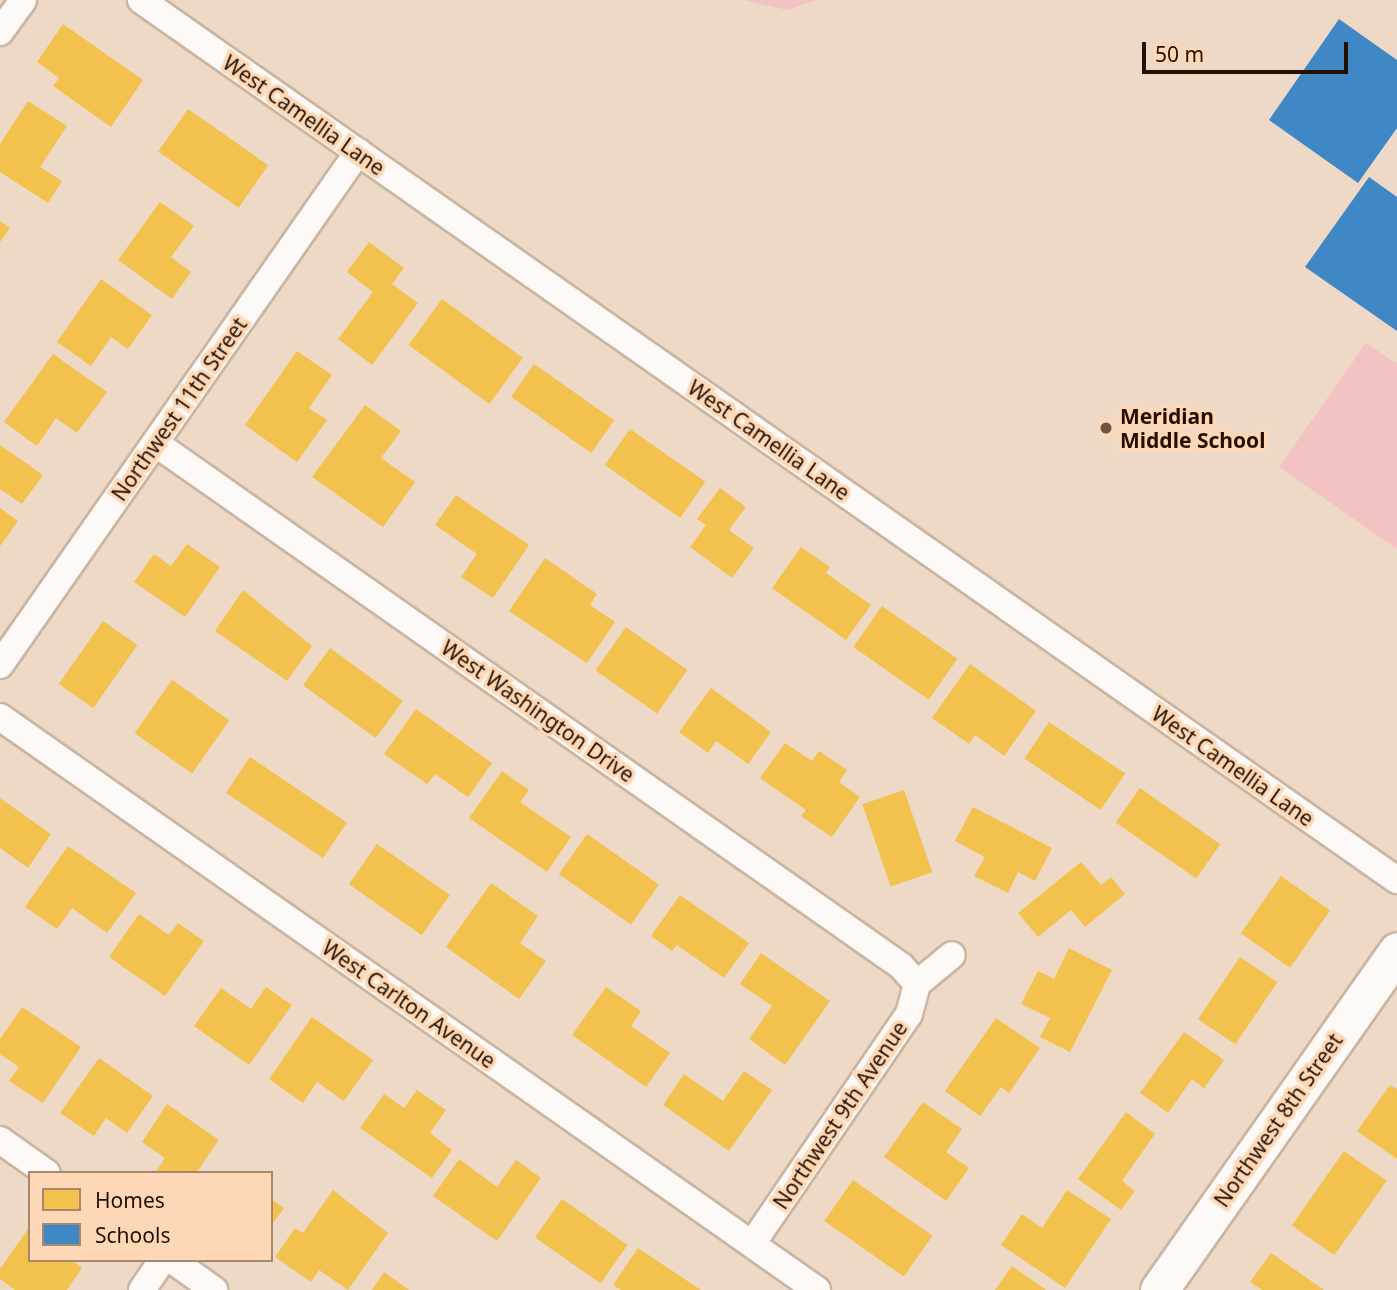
<!DOCTYPE html>
<style>
body{margin:0}
#map{position:relative;width:1397px;height:1290px;overflow:hidden;background:#eed9c6;font-family:"Noto Sans",sans-serif}
div>[style]{position:absolute}
.green>*{inset:0;background:#f3c2c3}
.homes>*{inset:0;background:#f2c14e;transform-origin:0 0}
.schools>*{inset:0;background:#3f88c5}
.roads{filter:drop-shadow(2px 0 #cab5a2) drop-shadow(-2px 0 #cab5a2) drop-shadow(0 2px #cab5a2) drop-shadow(0 -2px #cab5a2)}
.street>*{height:26px;margin:-13px;padding:0 13px;transform-origin:13px;border-radius:13px;background:#fcf9f6}
.secondary>*{height:37px;margin:-18.5px;padding:0 18.5px;transform-origin:18.5px;border-radius:18.5px;background:#fcf9f6}
.dots>*{width:19px;height:19px;translate:-50% -50%;box-sizing:border-box;border:4px solid #fed8b6;border-radius:50%}
span{translate:-50% -50%;white-space:nowrap;text-align:center;line-height:1.15;-webkit-text-stroke:7px #fed8b6;paint-order:stroke}
.street-label{font-size:21px;color:#251000}
.poi-label{font-size:21px;color:#251000;font-weight:700}
.left{translate:0 -50%;text-align:left}
.legend{position:absolute;left:28px;top:1171px;width:245px;height:91px;box-sizing:border-box;background:#fed8b6;border:2px solid #a7886d;margin:0;padding:9px 12px;list-style:none;font-size:21px;color:#251000}
.legend li{display:flex;align-items:center;gap:14px;height:35px}
.legend b{width:35px;border:2px solid #a7886d}
.scale{position:absolute;left:1142px;top:42px;width:206px;height:32px;box-sizing:border-box;border:4px solid #251000;border-top:0;padding-left:9px;font-size:21px;line-height:24px;white-space:nowrap;color:#251000;-webkit-text-stroke:5px #fed8b6;paint-order:stroke}
</style>
<div id="map">
<div class="green">
<i style="clip-path:polygon(743px 0,817px 0,787px 10px)"></i>
<i style="clip-path:polygon(1366px 343px,1397px 364px,1397px 549px,1279px 467px)"></i>
</div>
<div class="homes">
<i style="clip-path:polygon(63px 24px,143px 80px,111px 127px,53px 86px,59px 78px,37px 62px)"></i>
<i style="clip-path:polygon(28px 101px,67px 126px,40px 167px,62px 181px,48px 203px,0 172px,0 144px)"></i>
<i style="left:188px;top:109px;width:98px;height:52px;rotate:35deg"></i>
<i style="clip-path:polygon(160px 202px,194px 226px,171px 257px,191px 272px,172px 299px,118px 260px)"></i>
<i style="clip-path:polygon(0 221px,10px 228px,0 242px)"></i>
<i style="clip-path:polygon(369px 242px,404px 268px,392px 284px,418px 303px,372px 365px,338px 339px,373px 292px,347px 272px)"></i>
<i style="clip-path:polygon(101px 279px,152px 315px,128px 349px,111px 337px,91px 366px,57px 342px)"></i>
<i style="left:442px;top:299px;width:100px;height:57px;rotate:36deg"></i>
<i style="clip-path:polygon(297px 351px,332px 375px,309px 408px,327px 420px,297px 462px,245px 425px)"></i>
<i style="clip-path:polygon(53px 354px,107px 392px,77px 433px,56px 418px,37px 446px,4px 422px)"></i>
<i style="left:534px;top:364px;width:98px;height:40px;rotate:35deg"></i>
<i style="clip-path:polygon(365px 405px,401px 431px,381px 458px,415px 482px,383px 527px,312px 477px)"></i>
<i style="left:630px;top:429px;width:92px;height:44px;rotate:35deg"></i>
<i style="clip-path:polygon(0 445px,43px 475px,22px 504px,0 489px)"></i>
<i style="clip-path:polygon(720px 488px,746px 507px,729px 530px,754px 548px,732px 578px,690px 547px,706px 525px,697px 519px)"></i>
<i style="clip-path:polygon(456px 495px,529px 545px,493px 598px,461px 577px,477px 554px,435px 525px)"></i>
<i style="clip-path:polygon(0 508px,18px 521px,0 546px)"></i>
<i style="clip-path:polygon(187px 544px,220px 567px,185px 617px,134px 582px,154px 554px,171px 566px)"></i>
<i style="clip-path:polygon(801px 547px,830px 567px,826px 573px,871px 605px,846px 640px,772px 588px)"></i>
<i style="clip-path:polygon(545px 558px,597px 594px,590px 605px,615px 622px,587px 663px,509px 611px)"></i>
<i style="clip-path:polygon(243px 590px,312px 646px,287px 681px,215px 631px)"></i>
<i style="left:882px;top:606px;width:92px;height:50px;rotate:35deg"></i>
<i style="left:103px;top:621px;width:42px;height:77px;rotate:35deg"></i>
<i style="left:626px;top:627px;width:75px;height:53px;rotate:35deg"></i>
<i style="left:330px;top:648px;width:90px;height:46px;rotate:36deg"></i>
<i style="clip-path:polygon(970px 664px,1036px 711px,1004px 756px,975px 735px,969px 744px,932px 718px)"></i>
<i style="left:172px;top:680px;width:70px;height:65px;rotate:35deg"></i>
<i style="clip-path:polygon(711px 688px,771px 732px,748px 764px,716px 741px,708px 753px,679px 732px)"></i>
<i style="clip-path:polygon(416px 709px,492px 763px,468px 797px,435px 774px,427px 784px,384px 754px)"></i>
<i style="left:1049px;top:722px;width:92px;height:44px;rotate:34deg"></i>
<i style="clip-path:polygon(785px 743px,812px 761px,819px 751px,847px 770px,839px 782px,860px 797px,832px 837px,801px 816px,806px 810px,760px 778px)"></i>
<i style="left:250px;top:757px;width:117px;height:43px;rotate:34deg"></i>
<i style="clip-path:polygon(502px 771px,529px 790px,520px 802px,571px 837px,547px 872px,469px 818px)"></i>
<i style="left:1140px;top:788px;width:98px;height:42px;rotate:35deg"></i>
<i style="left:904px;top:790px;width:87px;height:44px;rotate:71deg"></i>
<i style="clip-path:polygon(0 798px,51px 834px,28px 868px,0 848px)"></i>
<i style="clip-path:polygon(973px 807px,1052px 848px,1035px 881px,1018px 872px,1008px 893px,974px 876px,985px 857px,955px 841px)"></i>
<i style="left:587px;top:834px;width:88px;height:49px;rotate:35deg"></i>
<i style="left:377px;top:844px;width:89px;height:49px;rotate:35deg"></i>
<i style="clip-path:polygon(68px 846px,136px 893px,107px 933px,72px 908px,57px 929px,25px 907px)"></i>
<i style="clip-path:polygon(1081px 862px,1101px 885px,1111px 877px,1125px 894px,1085px 927px,1071px 910px,1038px 937px,1018px 913px)"></i>
<i style="left:1281px;top:876px;width:60px;height:70px;rotate:35deg"></i>
<i style="clip-path:polygon(491px 883px,538px 916px,520px 943px,546px 961px,519px 999px,446px 947px)"></i>
<i style="clip-path:polygon(680px 895px,749px 943px,724px 978px,677px 945px,672px 951px,651px 936px)"></i>
<i style="clip-path:polygon(139px 914px,169px 935px,178px 923px,204px 941px,165px 996px,109px 957px)"></i>
<i style="clip-path:polygon(1069px 948px,1112px 970px,1070px 1052px,1040px 1037px,1050px 1018px,1021px 1004px,1038px 971px,1054px 979px)"></i>
<i style="clip-path:polygon(761px 953px,830px 1001px,785px 1065px,749px 1039px,772px 1006px,740px 984px)"></i>
<i style="left:1240px;top:957px;width:45px;height:75px;rotate:34deg"></i>
<i style="clip-path:polygon(266px 987px,292px 1005px,249px 1065px,194px 1026px,221px 988px,251px 1009px)"></i>
<i style="clip-path:polygon(606px 987px,641px 1011px,631px 1026px,670px 1053px,646px 1087px,572px 1035px)"></i>
<i style="clip-path:polygon(22px 1007px,81px 1047px,43px 1103px,9px 1081px,19px 1067px,0 1054px,0 1039px)"></i>
<i style="clip-path:polygon(312px 1017px,373px 1060px,344px 1101px,317px 1082px,303px 1103px,269px 1079px)"></i>
<i style="clip-path:polygon(996px 1018px,1040px 1048px,1009px 1093px,1001px 1087px,980px 1116px,945px 1091px)"></i>
<i style="clip-path:polygon(1184px 1032px,1224px 1060px,1204px 1088px,1192px 1079px,1168px 1113px,1140px 1093px)"></i>
<i style="clip-path:polygon(99px 1058px,153px 1096px,127px 1133px,106px 1118px,94px 1136px,60px 1113px)"></i>
<i style="clip-path:polygon(744px 1071px,772px 1090px,729px 1151px,663px 1105px,684px 1074px,723px 1101px)"></i>
<i style="clip-path:polygon(1390px 1085px,1397px 1089px,1397px 1159px,1357px 1131px)"></i>
<i style="clip-path:polygon(417px 1090px,446px 1110px,430px 1133px,452px 1150px,432px 1178px,360px 1128px,384px 1094px,404px 1108px)"></i>
<i style="clip-path:polygon(923px 1102px,962px 1129px,946px 1152px,969px 1168px,946px 1201px,884px 1157px)"></i>
<i style="clip-path:polygon(167px 1104px,219px 1140px,196px 1173px,155px 1173px,165px 1158px,142px 1142px)"></i>
<i style="clip-path:polygon(1126px 1112px,1155px 1134px,1122px 1181px,1135px 1191px,1121px 1210px,1078px 1179px)"></i>
<i style="left:1344px;top:1151px;width:52px;height:91px;rotate:35deg"></i>
<i style="clip-path:polygon(459px 1159px,497px 1187px,516px 1160px,541px 1178px,497px 1241px,433px 1196px)"></i>
<i style="left:853px;top:1180px;width:97px;height:50px;rotate:35deg"></i>
<i style="clip-path:polygon(333px 1190px,388px 1233px,348px 1290px,319px 1270px,311px 1282px,275px 1257px,295px 1228px,303px 1233px)"></i>
<i style="clip-path:polygon(1067px 1190px,1111px 1219px,1065px 1288px,1001px 1245px,1022px 1214px,1042px 1228px)"></i>
<i style="clip-path:polygon(271px 1199px,284px 1208px,271px 1226px)"></i>
<i style="left:562px;top:1199px;width:80px;height:47px;rotate:35deg"></i>
<i style="clip-path:polygon(28px 1229px,30px 1260px,72px 1260px,82px 1268px,67px 1290px,15px 1290px,0 1279px,0 1269px)"></i>
<i style="clip-path:polygon(638px 1248px,701px 1290px,621px 1290px,613px 1285px)"></i>
<i style="clip-path:polygon(1271px 1253px,1324px 1290px,1262px 1290px,1250px 1282px)"></i>
<i style="clip-path:polygon(1012px 1266px,1046px 1290px,995px 1290px)"></i>
<i style="clip-path:polygon(384px 1272px,409px 1290px,372px 1290px)"></i>
</div>
<div class="schools">
<i style="clip-path:polygon(1339px 19px,1397px 60px,1397px 128px,1358px 183px,1269px 120px)"></i>
<i style="clip-path:polygon(1369px 177px,1397px 197px,1397px 331px,1305px 267px)"></i>
</div>
<div class="roads">
<div class="street">
<i style="left:141px;top:0;width:1534px;rotate:35.02deg"></i>
<i style="left:0;top:32px;width:39px;rotate:-54deg"></i>
<i style="left:155px;top:443px;width:911px;rotate:35.03deg"></i>
<i style="left:901px;top:966px;width:24px;rotate:48deg"></i>
<i style="left:0;top:665px;width:626px;rotate:-55.09deg"></i>
<i style="left:0;top:717px;width:998px;rotate:35.04deg"></i>
<i style="left:0;top:1140px;width:57px;rotate:35.1deg"></i>
<i style="left:752px;top:1244px;width:278px;rotate:-55.7deg"></i>
<i style="left:909px;top:1014px;width:31px;rotate:-75deg"></i>
<i style="left:917px;top:984px;width:45px;rotate:-39.6deg"></i>
<i style="left:172px;top:1260px;width:52px;rotate:35.5deg"></i>
<i style="left:142px;top:1290px;width:36px;rotate:-56deg"></i>
</div>
<div class="secondary">
<i style="left:1159px;top:1290px;width:414px;rotate:-54.9deg"></i>
</div>
</div>
<div class="dots">
<i style="left:1106px;top:428px;background:#6b5645"></i>
</div>
<div class="street-label">
<span style="left:304px;top:115px;rotate:35deg">West Camellia Lane</span>
<span style="left:179px;top:409px;rotate:-55deg">Northwest 11th Street</span>
<span style="left:769px;top:440px;rotate:35deg">West Camellia Lane</span>
<span style="left:538px;top:711px;rotate:35deg">West Washington Drive</span>
<span style="left:1233px;top:766px;rotate:35deg">West Camellia Lane</span>
<span style="left:409px;top:1004px;rotate:35deg">West Carlton Avenue</span>
<span style="left:840px;top:1115px;rotate:-56deg">Northwest 9th Avenue</span>
<span style="left:1278px;top:1120px;rotate:-55deg">Northwest 8th Street</span>
</div>
<div class="poi-label">
<span class="left" style="left:1120px;top:428px">Meridian<br>Middle School</span>
</div>
<ul class="legend">
<li><b style="height:19px;background:#f2c14e"></b>Homes</li>
<li><b style="height:19px;background:#3f88c5"></b>Schools</li>
</ul>
<div class="scale">50 m</div>
</div>
